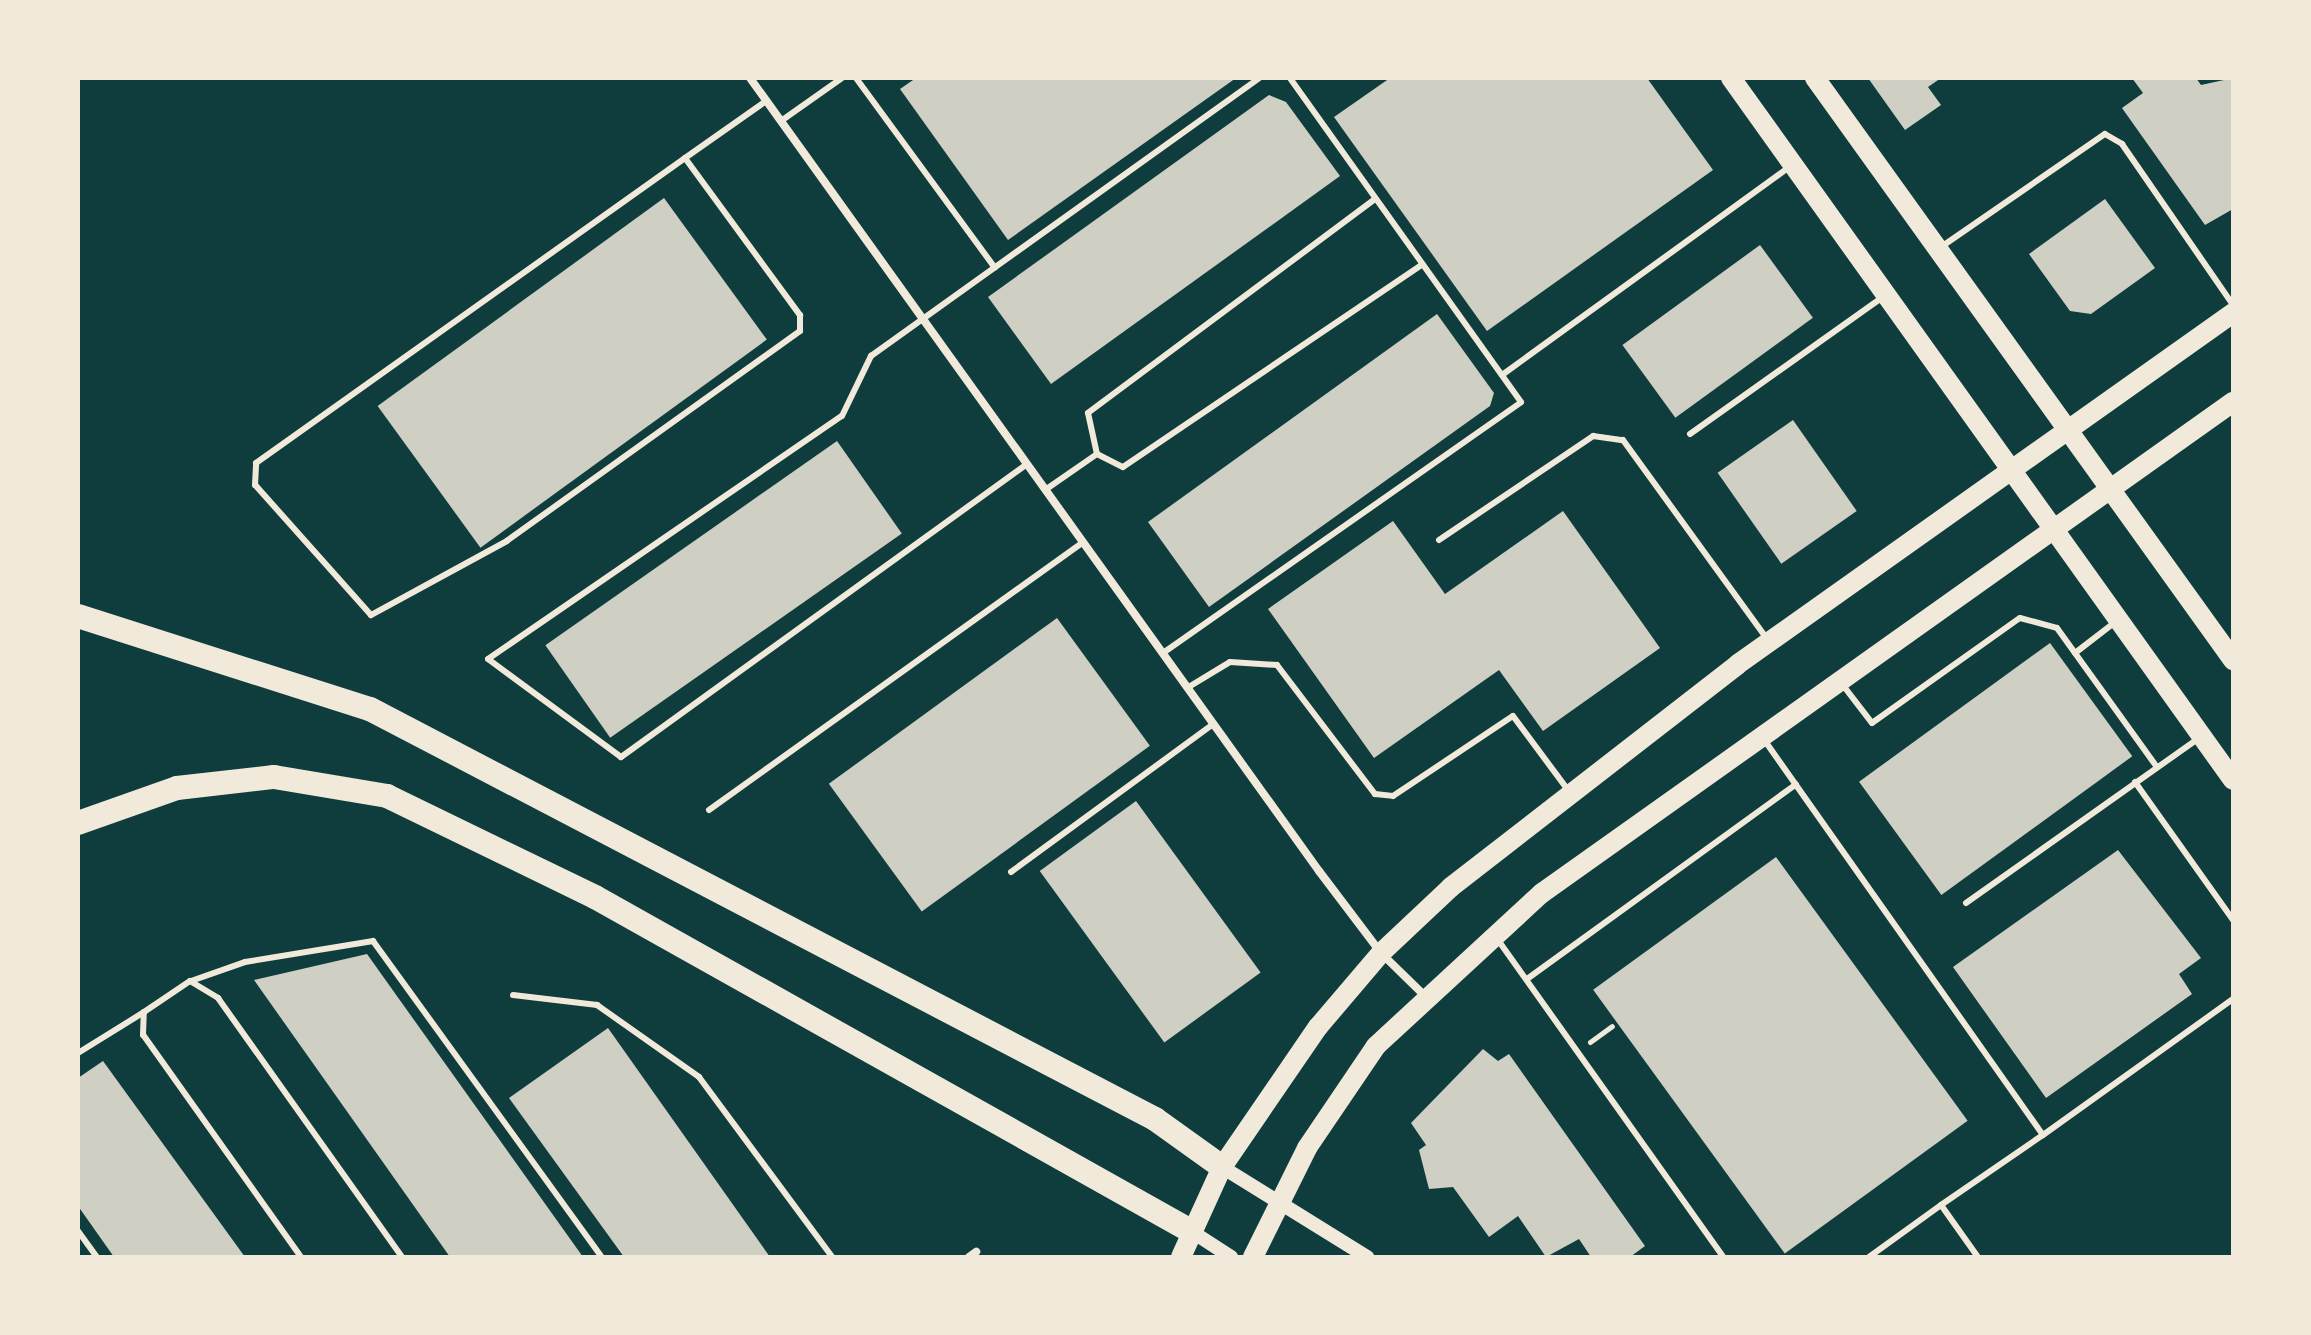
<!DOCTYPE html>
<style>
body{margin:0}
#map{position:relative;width:2311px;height:1335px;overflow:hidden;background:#0f3d3e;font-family:"PT Serif",serif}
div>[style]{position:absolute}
.building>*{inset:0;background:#cfcfc3;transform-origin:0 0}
.path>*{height:5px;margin:-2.5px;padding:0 2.5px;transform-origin:2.5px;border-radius:2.5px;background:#f1e9da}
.service>*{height:6px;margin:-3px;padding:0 3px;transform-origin:3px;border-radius:3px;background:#f1e9da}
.minor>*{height:8px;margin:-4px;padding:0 4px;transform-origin:4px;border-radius:4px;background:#f1e9da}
.tertiary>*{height:14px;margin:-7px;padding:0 7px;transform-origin:7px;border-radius:7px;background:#f1e9da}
.primary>*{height:20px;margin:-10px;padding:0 10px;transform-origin:10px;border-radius:10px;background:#f1e9da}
.motorway>*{height:24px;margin:-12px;padding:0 12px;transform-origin:12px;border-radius:12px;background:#f1e9da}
span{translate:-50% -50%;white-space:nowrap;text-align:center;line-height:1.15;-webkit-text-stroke:6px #f1e9da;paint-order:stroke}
.frame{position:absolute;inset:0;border:80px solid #f1e9da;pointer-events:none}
</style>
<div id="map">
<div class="building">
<i style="clip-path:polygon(916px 78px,1236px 78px,1008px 240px,900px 89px)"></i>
<i style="clip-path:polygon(1390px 78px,1647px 78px,1713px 170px,1487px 331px,1334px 117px)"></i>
<i style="clip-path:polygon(1868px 78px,1941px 78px,1928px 87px,1941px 105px,1905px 130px)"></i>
<i style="clip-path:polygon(2132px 78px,2196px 78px,2201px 85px,2233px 78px,2233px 209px,2205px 225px,2122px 108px,2143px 93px)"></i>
<i style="clip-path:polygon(1269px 95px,1286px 102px,1340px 176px,1051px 384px,988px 297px)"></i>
<i style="left:664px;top:198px;width:175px;height:354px;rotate:54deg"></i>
<i style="clip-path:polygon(2105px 199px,2155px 268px,2091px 314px,2070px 311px,2029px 254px)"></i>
<i style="left:1760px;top:245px;width:90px;height:170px;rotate:54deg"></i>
<i style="clip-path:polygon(1437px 314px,1494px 393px,1490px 406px,1209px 607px,1148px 522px)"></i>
<i style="left:1793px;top:420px;width:111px;height:92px;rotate:55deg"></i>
<i style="left:837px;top:441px;width:113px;height:356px;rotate:55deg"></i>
<i style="clip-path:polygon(1563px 511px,1660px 648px,1543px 731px,1499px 670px,1374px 758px,1268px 609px,1393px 521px,1445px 594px)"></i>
<i style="left:1057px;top:618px;width:158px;height:282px;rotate:54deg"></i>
<i style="left:2050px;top:643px;width:140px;height:236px;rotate:54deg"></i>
<i style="left:1136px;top:801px;width:212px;height:119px;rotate:54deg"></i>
<i style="clip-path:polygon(2118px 850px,2201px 958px,2179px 974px,2192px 994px,2046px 1098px,1953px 967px)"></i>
<i style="left:1776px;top:857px;width:326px;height:226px;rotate:54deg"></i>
<i style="clip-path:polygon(367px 954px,583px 1257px,450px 1257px,254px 980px)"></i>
<i style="clip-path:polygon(608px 1028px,770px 1257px,624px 1257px,509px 1098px)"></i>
<i style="clip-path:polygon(1483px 1049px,1498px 1061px,1509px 1054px,1645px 1246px,1630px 1257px,1591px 1257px,1579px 1239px,1546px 1257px,1518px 1216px,1489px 1237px,1453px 1187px,1429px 1189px,1419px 1150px,1426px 1145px,1411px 1123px)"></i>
<i style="clip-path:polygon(103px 1061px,245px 1257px,114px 1257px,78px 1206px,78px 1078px)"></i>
</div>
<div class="path">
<i style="left:1590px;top:1042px;width:27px;rotate:-36deg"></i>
</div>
<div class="service">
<i style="left:856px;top:78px;width:235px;rotate:53.8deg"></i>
<i style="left:781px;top:121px;width:75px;rotate:-35.2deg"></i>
<i style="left:685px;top:158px;width:195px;rotate:53.8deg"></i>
<i style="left:800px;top:315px;width:16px;rotate:90deg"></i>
<i style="left:800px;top:331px;width:360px;rotate:144.4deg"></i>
<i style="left:507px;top:541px;width:155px;rotate:151.4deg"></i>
<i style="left:371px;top:615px;width:174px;rotate:-131.7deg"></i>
<i style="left:255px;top:485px;width:22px;rotate:-87deg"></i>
<i style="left:256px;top:463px;width:526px;rotate:-35.41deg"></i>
<i style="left:685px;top:158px;width:99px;rotate:-35.1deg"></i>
<i style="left:1375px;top:199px;width:358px;rotate:143.3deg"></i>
<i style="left:1088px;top:413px;width:42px;rotate:77.6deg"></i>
<i style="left:1097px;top:454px;width:29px;rotate:27deg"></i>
<i style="left:1123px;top:467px;width:360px;rotate:-34.1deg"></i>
<i style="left:1941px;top:247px;width:199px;rotate:-34.6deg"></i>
<i style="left:2105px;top:134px;width:20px;rotate:30deg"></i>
<i style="left:2122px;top:144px;width:196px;rotate:55.4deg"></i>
<i style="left:1502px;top:375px;width:357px;rotate:-35.9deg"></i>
<i style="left:1690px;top:434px;width:237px;rotate:-35.4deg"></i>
<i style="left:1027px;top:464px;width:501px;rotate:144.18deg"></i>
<i style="left:621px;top:757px;width:165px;rotate:-143.6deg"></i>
<i style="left:488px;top:659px;width:429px;rotate:-34.5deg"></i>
<i style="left:842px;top:416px;width:67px;rotate:-64.2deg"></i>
<i style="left:871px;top:356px;width:477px;rotate:-35.6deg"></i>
<i style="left:1045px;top:490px;width:63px;rotate:-34.7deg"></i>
<i style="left:1439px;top:540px;width:186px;rotate:-34deg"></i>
<i style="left:1593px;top:436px;width:30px;rotate:8deg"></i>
<i style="left:1623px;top:440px;width:246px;rotate:54.1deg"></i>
<i style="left:1163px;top:653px;width:437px;rotate:-35deg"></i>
<i style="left:1521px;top:402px;width:398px;rotate:-125.5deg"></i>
<i style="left:2075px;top:653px;width:49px;rotate:-37.6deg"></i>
<i style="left:1842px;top:684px;width:49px;rotate:52.4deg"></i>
<i style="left:1872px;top:723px;width:181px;rotate:-35.4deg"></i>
<i style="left:2020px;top:618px;width:38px;rotate:15deg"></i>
<i style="left:2057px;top:628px;width:171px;rotate:54.3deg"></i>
<i style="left:1187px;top:688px;width:50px;rotate:-31.2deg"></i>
<i style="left:1230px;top:662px;width:47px;rotate:3.7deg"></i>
<i style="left:1277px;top:665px;width:162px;rotate:52.8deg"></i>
<i style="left:1375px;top:794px;width:18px;rotate:6deg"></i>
<i style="left:1393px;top:796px;width:144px;rotate:-33.7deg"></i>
<i style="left:1513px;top:716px;width:92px;rotate:53.4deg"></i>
<i style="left:1765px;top:741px;width:482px;rotate:54.8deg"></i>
<i style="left:2043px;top:1135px;width:234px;rotate:-35.6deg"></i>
<i style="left:2135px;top:782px;width:169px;rotate:54.6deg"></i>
<i style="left:709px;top:810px;width:460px;rotate:-35.6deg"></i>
<i style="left:1011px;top:872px;width:250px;rotate:-36.2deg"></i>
<i style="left:1966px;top:903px;width:286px;rotate:-35.3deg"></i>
<i style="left:1498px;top:940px;width:389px;rotate:54.6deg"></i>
<i style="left:1527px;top:979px;width:332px;rotate:-35.9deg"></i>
<i style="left:191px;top:981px;width:57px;rotate:-19.4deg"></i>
<i style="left:245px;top:962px;width:130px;rotate:-9.3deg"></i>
<i style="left:373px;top:941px;width:390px;rotate:54.1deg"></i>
<i style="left:513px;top:995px;width:85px;rotate:6.8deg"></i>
<i style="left:597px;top:1005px;width:125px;rotate:35.2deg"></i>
<i style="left:699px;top:1077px;width:224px;rotate:53.5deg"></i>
<i style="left:78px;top:1053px;width:78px;rotate:-31.8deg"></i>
<i style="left:1941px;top:1205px;width:124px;rotate:-34.5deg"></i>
<i style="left:78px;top:1231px;width:32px;rotate:54deg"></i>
<i style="left:301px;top:1257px;width:272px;rotate:-125.4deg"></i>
<i style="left:143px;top:1035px;width:23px;rotate:-88deg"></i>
<i style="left:144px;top:1012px;width:55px;rotate:-34deg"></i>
<i style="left:190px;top:981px;width:33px;rotate:31deg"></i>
<i style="left:218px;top:998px;width:318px;rotate:54.6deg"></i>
<i style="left:1869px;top:1257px;width:89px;rotate:-35.8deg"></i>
<i style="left:1941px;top:1205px;width:64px;rotate:54.6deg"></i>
</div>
<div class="minor">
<i style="left:750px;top:78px;width:976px;rotate:54.34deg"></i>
<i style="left:1319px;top:871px;width:103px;rotate:52.9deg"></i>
<i style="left:1381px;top:953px;width:62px;rotate:44.3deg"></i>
<i style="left:969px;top:1257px;width:9px;rotate:-36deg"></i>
</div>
<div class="tertiary">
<i style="left:1222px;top:1167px;width:171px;rotate:31.8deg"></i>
<i style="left:1191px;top:1231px;width:48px;rotate:33deg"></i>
</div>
<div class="primary">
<i style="left:1731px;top:78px;width:863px;rotate:54.43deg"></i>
<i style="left:1815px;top:78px;width:717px;rotate:54.31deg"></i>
<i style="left:1181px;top:1257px;width:99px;rotate:-65.5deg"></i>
<i style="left:1222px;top:1167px;width:170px;rotate:-55.6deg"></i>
<i style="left:1318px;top:1027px;width:97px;rotate:-49.6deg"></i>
<i style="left:1381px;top:953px;width:96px;rotate:-43.3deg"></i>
<i style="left:1451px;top:887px;width:363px;rotate:-37.8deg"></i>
<i style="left:1738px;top:664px;width:607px;rotate:-35.34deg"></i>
<i style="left:1253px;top:1257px;width:122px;rotate:-63.6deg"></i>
<i style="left:1307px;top:1148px;width:123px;rotate:-55.9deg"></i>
<i style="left:1376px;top:1046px;width:226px;rotate:-42.7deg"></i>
<i style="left:1542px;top:893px;width:848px;rotate:-35.4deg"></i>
</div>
<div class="motorway">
<i style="left:78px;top:616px;width:306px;rotate:17.7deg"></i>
<i style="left:370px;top:709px;width:886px;rotate:27.58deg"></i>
<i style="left:1155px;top:1119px;width:82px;rotate:35.6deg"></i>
<i style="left:78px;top:823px;width:105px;rotate:-19.5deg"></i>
<i style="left:177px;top:788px;width:98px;rotate:-6.5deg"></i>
<i style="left:274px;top:777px;width:115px;rotate:9.5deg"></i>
<i style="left:387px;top:796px;width:231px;rotate:25.9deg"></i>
<i style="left:595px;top:897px;width:683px;rotate:29.27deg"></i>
</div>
<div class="frame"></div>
</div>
